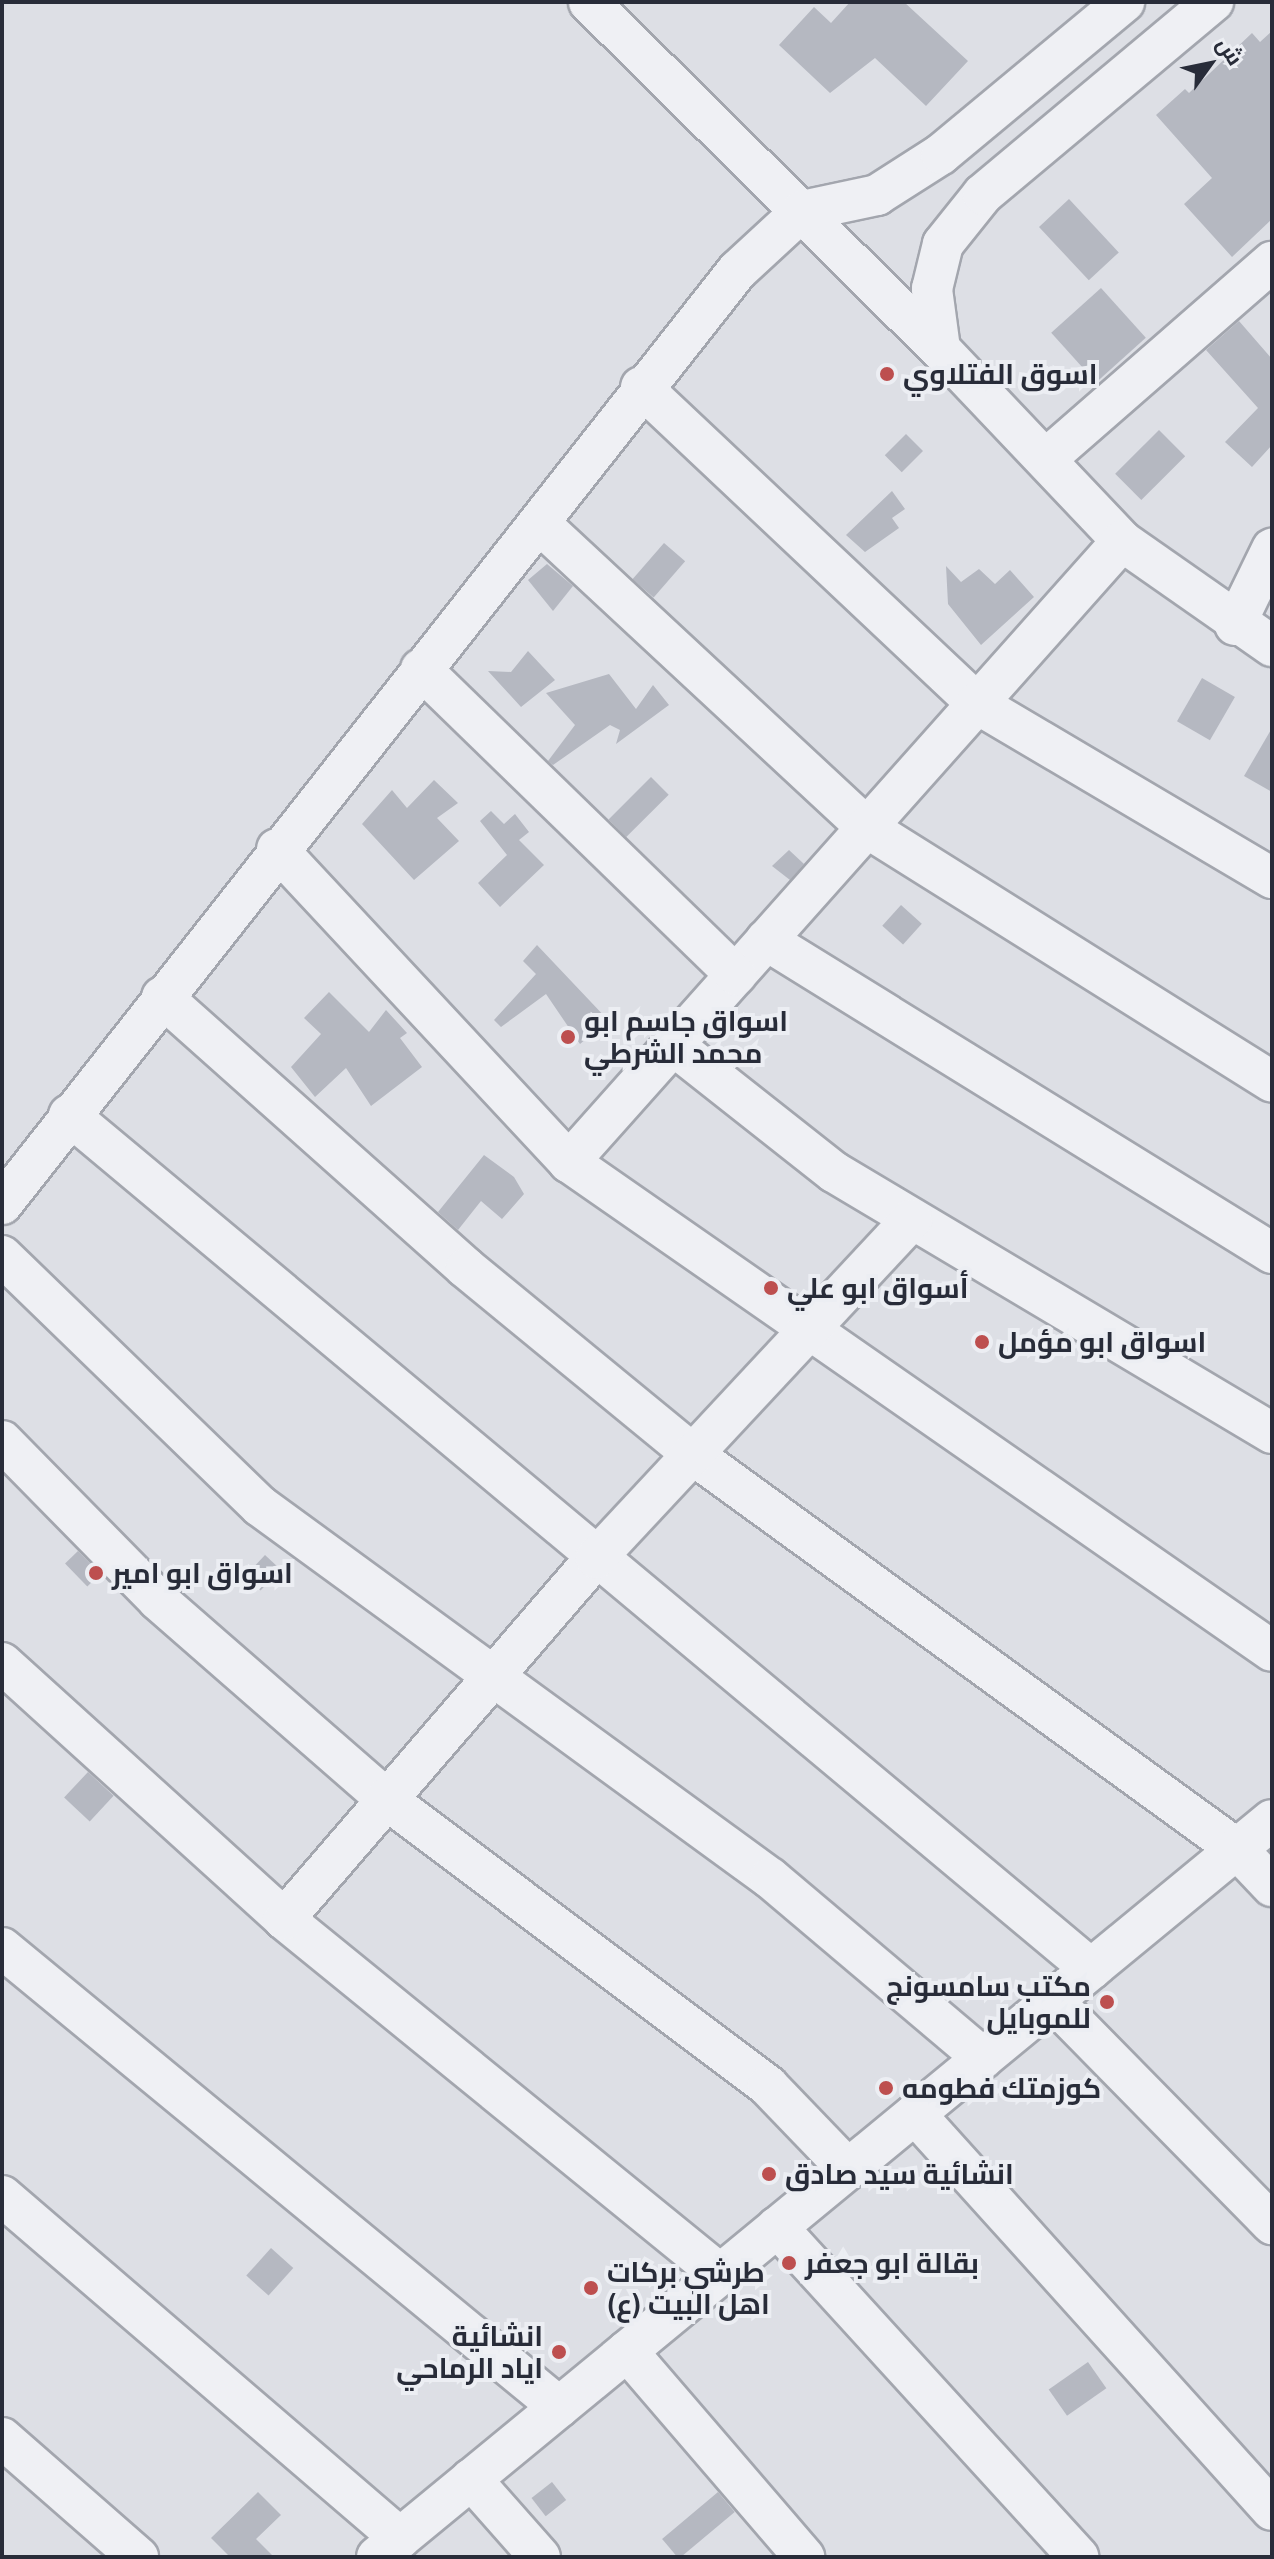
<!DOCTYPE html>
<meta charset="utf-8">
<style>
body{margin:0}
#map{position:relative;width:1274px;height:2559px;overflow:hidden;background:#dddfe5;font-family:"Public Sans",Cairo,sans-serif}
div>[style]{position:absolute}
.building>*{inset:0;background:#b5b8c1;transform-origin:0 0}
.roads{filter:drop-shadow(2px 0 #a3a6ae) drop-shadow(-2px 0 #a3a6ae) drop-shadow(0 2px #a3a6ae) drop-shadow(0 -2px #a3a6ae)}
.minor>*{height:40px;margin:-20px;padding:0 20px;transform-origin:20px;border-radius:20px;background:#eff0f4}
.dots>*{width:22px;height:22px;translate:-50% -50%;box-sizing:border-box;border:4px solid #eceef3;border-radius:50%}
span{translate:-50% -50%;white-space:nowrap;text-align:center;line-height:1.15;-webkit-text-stroke:8px #eceef3;paint-order:stroke}
.poi-label{font-size:28px;color:#282c39;font-weight:700}
.left{translate:0 -50%;text-align:left}
.right{translate:-100% -50%;text-align:right}
.frame{position:absolute;inset:0;border:4px solid #282c39;pointer-events:none}
.north{position:absolute;left:1170px;top:24px;width:80px;height:80px;-webkit-text-stroke:6px #eceef3;paint-order:stroke;rotate:57deg;font-size:22px;font-weight:700;line-height:32px;text-align:center;color:#282c39}
.north::after{content:'';display:block;margin:auto;width:28px;height:36px;background:#282c39;clip-path:polygon(50% 0,100% 100%,50% 72%,0 100%)}
</style>
<div id="map">
<div class="building">
<i style="clip-path:polygon(850px 2px,904px 2px,968px 61px,926px 106px,875px 58px,830px 93px,779px 45px,814px 7px,831px 23px)"></i>
<i style="clip-path:polygon(1272px 31px,1272px 219px,1232px 257px,1184px 204px,1212px 178px,1156px 115px,1185px 89px,1189px 93px,1252px 33px,1260px 42px)"></i>
<i style="left:1069px;top:199px;width:73px;height:41px;rotate:47deg"></i>
<i style="left:1101px;top:288px;width:67px;height:67px;rotate:48deg"></i>
<i style="clip-path:polygon(1239px 321px,1272px 359px,1272px 445px,1252px 467px,1225px 442px,1258px 408px,1206px 350px)"></i>
<i style="left:1159px;top:430px;width:37px;height:62px;rotate:45deg"></i>
<i style="left:906px;top:434px;width:24px;height:30px;rotate:45deg"></i>
<i style="clip-path:polygon(892px 491px,905px 509px,892px 518px,899px 528px,865px 552px,846px 535px)"></i>
<i style="left:664px;top:543px;width:28px;height:48px;rotate:41deg"></i>
<i style="clip-path:polygon(547px 564px,573px 586px,553px 611px,528px 580px)"></i>
<i style="clip-path:polygon(946px 566px,961px 582px,979px 569px,995px 584px,1010px 570px,1034px 597px,981px 645px,948px 604px)"></i>
<i style="clip-path:polygon(528px 651px,555px 680px,521px 707px,488px 671px,511px 672px)"></i>
<i style="clip-path:polygon(609px 674px,636px 709px,653px 685px,669px 705px,616px 744px,620px 730px,610px 725px,553px 765px,548px 761px,575px 725px,546px 693px)"></i>
<i style="left:1202px;top:678px;width:38px;height:50px;rotate:30deg"></i>
<i style="clip-path:polygon(1272px 728px,1272px 792px,1244px 776px)"></i>
<i style="left:651px;top:777px;width:25px;height:60px;rotate:45deg"></i>
<i style="clip-path:polygon(434px 780px,458px 803px,437px 818px,459px 841px,414px 880px,362px 824px,392px 790px,407px 808px)"></i>
<i style="clip-path:polygon(491px 811px,504px 824px,515px 814px,529px 832px,519px 840px,544px 865px,500px 907px,478px 883px,507px 855px,480px 821px)"></i>
<i style="clip-path:polygon(789px 850px,804px 864px,790px 880px,772px 866px)"></i>
<i style="left:901px;top:905px;width:28px;height:28px;rotate:42deg"></i>
<i style="clip-path:polygon(537px 945px,608px 1020px,580px 1044px,546px 994px,501px 1027px,494px 1020px,536px 974px,523px 961px)"></i>
<i style="clip-path:polygon(329px 992px,369px 1032px,386px 1010px,407px 1033px,400px 1038px,422px 1067px,371px 1106px,346px 1068px,315px 1097px,291px 1067px,321px 1034px,304px 1018px)"></i>
<i style="clip-path:polygon(484px 1155px,514px 1177px,524px 1194px,502px 1219px,481px 1201px,458px 1230px,438px 1212px)"></i>
<i style="left:78px;top:1551px;width:32px;height:18px;rotate:46deg"></i>
<i style="left:265px;top:1555px;width:21px;height:29px;rotate:43deg"></i>
<i style="left:88px;top:1772px;width:35px;height:35px;rotate:43deg"></i>
<i style="left:271px;top:2248px;width:30px;height:37px;rotate:42deg"></i>
<i style="left:1088px;top:2362px;width:32px;height:48px;rotate:55deg"></i>
<i style="left:552px;top:2482px;width:23px;height:26px;rotate:52deg"></i>
<i style="clip-path:polygon(258px 2492px,281px 2515px,256px 2539px,274px 2557px,230px 2557px,211px 2538px)"></i>
<i style="left:718px;top:2492px;width:26px;height:73px;rotate:50deg"></i>
</div>
<div class="roads">
<div class="minor">
<i style="left:589px;top:2px;width:494px;rotate:44.7deg"></i>
<i style="left:940px;top:349px;width:265px;rotate:46.5deg"></i>
<i style="left:1122px;top:541px;width:183px;rotate:35deg"></i>
<i style="left:940px;top:349px;width:61px;rotate:-97.6deg"></i>
<i style="left:932px;top:289px;width:46px;rotate:-76.3deg"></i>
<i style="left:943px;top:244px;width:64px;rotate:-51.3deg"></i>
<i style="left:983px;top:194px;width:300px;rotate:-39.9deg"></i>
<i style="left:641px;top:387px;width:461px;rotate:43.3deg"></i>
<i style="left:976px;top:703px;width:344px;rotate:30.6deg"></i>
<i style="left:1046px;top:459px;width:300px;rotate:-41.1deg"></i>
<i style="left:539px;top:523px;width:446px;rotate:42.9deg"></i>
<i style="left:866px;top:827px;width:479px;rotate:32.1deg"></i>
<i style="left:1122px;top:541px;width:832px;rotate:131.69deg"></i>
<i style="left:569px;top:1162px;width:856px;rotate:34.82deg"></i>
<i style="left:1235px;top:625px;width:85px;rotate:-64deg"></i>
<i style="left:421px;top:669px;width:439px;rotate:44.2deg"></i>
<i style="left:277px;top:849px;width:428px;rotate:47deg"></i>
<i style="left:766px;top:940px;width:595px;rotate:31.74deg"></i>
<i style="left:162px;top:997px;width:407px;rotate:41.7deg"></i>
<i style="left:466px;top:1268px;width:296px;rotate:39.4deg"></i>
<i style="left:695px;top:1456px;width:669px;rotate:35.95deg"></i>
<i style="left:1237px;top:1849px;width:51px;rotate:46.6deg"></i>
<i style="left:673px;top:1045px;width:205px;rotate:38.3deg"></i>
<i style="left:834px;top:1172px;width:510px;rotate:30.79deg"></i>
<i style="left:69px;top:1115px;width:1332px;rotate:39.88deg"></i>
<i style="left:2px;top:1204px;width:1188px;rotate:-51.77deg"></i>
<i style="left:737px;top:271px;width:88px;rotate:-42.7deg"></i>
<i style="left:802px;top:211px;width:77px;rotate:-12deg"></i>
<i style="left:877px;top:195px;width:76px;rotate:-32.6deg"></i>
<i style="left:941px;top:154px;width:238px;rotate:-39.7deg"></i>
<i style="left:2px;top:1256px;width:359px;rotate:44.1deg"></i>
<i style="left:260px;top:1506px;width:631px;rotate:36.11deg"></i>
<i style="left:770px;top:1878px;width:279px;rotate:40.2deg"></i>
<i style="left:2px;top:1441px;width:223px;rotate:45.5deg"></i>
<i style="left:158px;top:1600px;width:303px;rotate:41.1deg"></i>
<i style="left:386px;top:1799px;width:478px;rotate:36.9deg"></i>
<i style="left:768px;top:2086px;width:115px;rotate:46.1deg"></i>
<i style="left:2px;top:1663px;width:381px;rotate:42.2deg"></i>
<i style="left:2px;top:1948px;width:722px;rotate:39.49deg"></i>
<i style="left:1053px;top:2001px;width:313px;rotate:45.5deg"></i>
<i style="left:915px;top:2114px;width:533px;rotate:47.96deg"></i>
<i style="left:2px;top:2196px;width:525px;rotate:40.67deg"></i>
<i style="left:777px;top:2227px;width:447px;rotate:47.6deg"></i>
<i style="left:720px;top:2274px;width:562px;rotate:-140.85deg"></i>
<i style="left:284px;top:1919px;width:477px;rotate:-49.2deg"></i>
<i style="left:596px;top:1558px;width:463px;rotate:-47deg"></i>
<i style="left:627px;top:2351px;width:272px;rotate:49.3deg"></i>
<i style="left:2px;top:2438px;width:181px;rotate:41.2deg"></i>
<i style="left:471px;top:2479px;width:104px;rotate:48.5deg"></i>
<i style="left:377px;top:2557px;width:1159px;rotate:-39.47deg"></i>
</div>
</div>
<div class="dots">
<i style="left:887px;top:374px;background:#bd4f4f"></i>
<i style="left:568px;top:1037px;background:#bd4f4f"></i>
<i style="left:771px;top:1288px;background:#bd4f4f"></i>
<i style="left:982px;top:1342px;background:#bd4f4f"></i>
<i style="left:96px;top:1573px;background:#bd4f4f"></i>
<i style="left:1107px;top:2002px;background:#bd4f4f"></i>
<i style="left:886px;top:2088px;background:#bd4f4f"></i>
<i style="left:769px;top:2174px;background:#bd4f4f"></i>
<i style="left:789px;top:2263px;background:#bd4f4f"></i>
<i style="left:591px;top:2288px;background:#bd4f4f"></i>
<i style="left:559px;top:2352px;background:#bd4f4f"></i>
</div>
<div class="poi-label">
<span class="left" style="left:903px;top:374px">اسوق الفتلاوي</span>
<span class="left" style="left:584px;top:1037px">اسواق جاسم ابو<br>محمد الشرطي</span>
<span class="left" style="left:787px;top:1288px">أسواق ابو علي</span>
<span class="left" style="left:998px;top:1342px">اسواق ابو مؤمل</span>
<span class="left" style="left:112px;top:1573px">اسواق ابو امير</span>
<span class="right" style="left:1091px;top:2002px">مكتب سامسونج<br>للموبايل</span>
<span class="left" style="left:902px;top:2088px">كوزمتك فطومه</span>
<span class="left" style="left:785px;top:2174px">انشائية سيد صادق</span>
<span class="left" style="left:805px;top:2263px">بقالة ابو جعفر</span>
<span class="left" style="left:607px;top:2288px">طرشي بركات<br>اهل البيت (ع)</span>
<span class="right" style="left:543px;top:2352px">انشائية<br>اياد الرماحي</span>
</div>
<div class="frame"></div>
<div class="north">ش</div>
</div>
